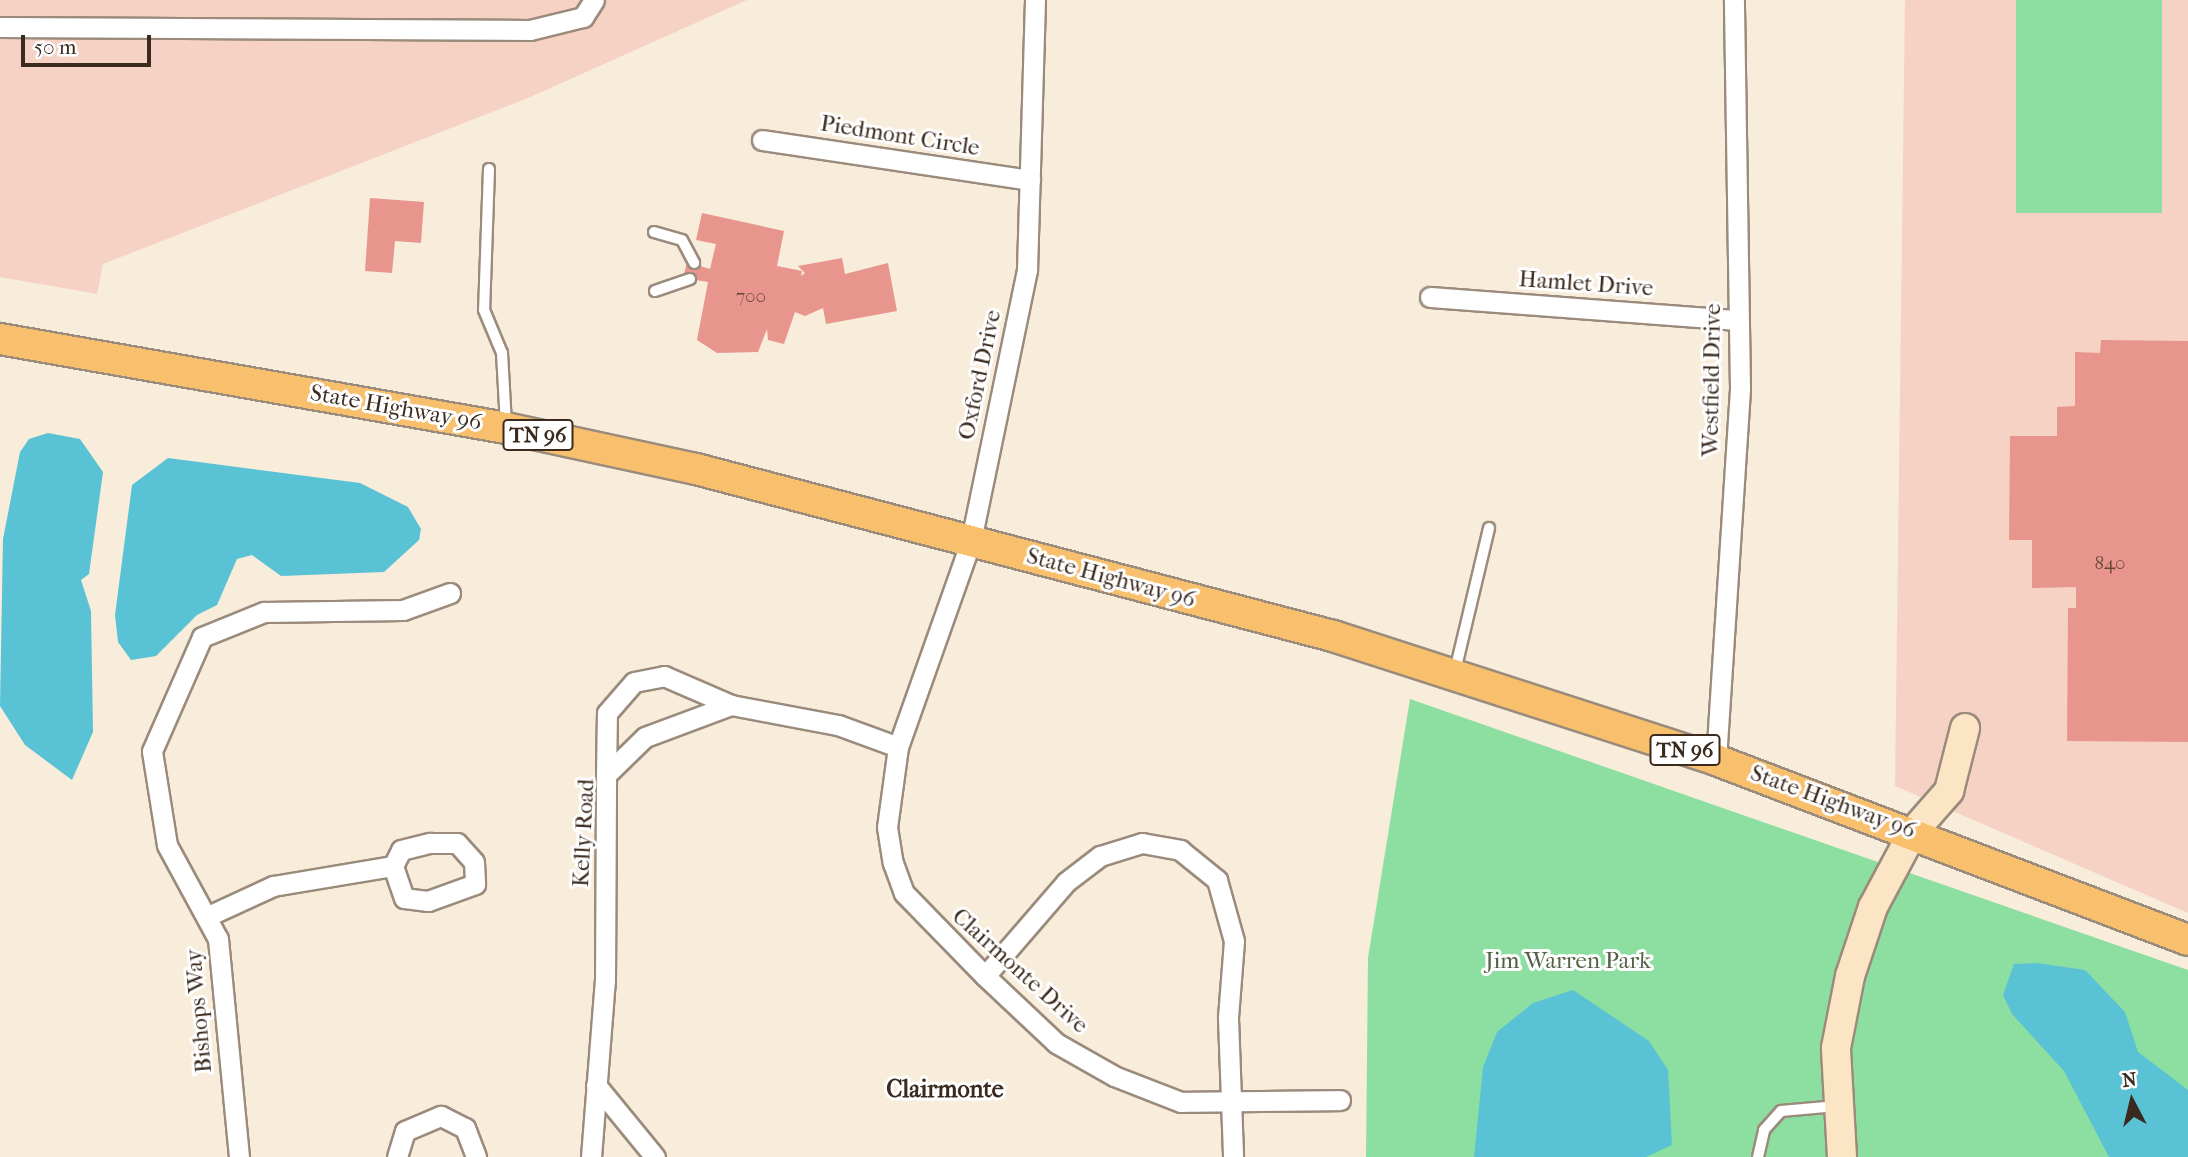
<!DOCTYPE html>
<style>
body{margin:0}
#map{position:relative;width:2188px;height:1157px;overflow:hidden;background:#f8ecdb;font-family:"IM FELL French Canon",serif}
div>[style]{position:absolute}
.built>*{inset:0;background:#f6d2c4}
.green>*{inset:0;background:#8cdfa0;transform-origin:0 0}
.water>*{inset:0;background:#59c2d5}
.building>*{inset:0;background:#e8968d}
.roads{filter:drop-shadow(2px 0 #9a8b7c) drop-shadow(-2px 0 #9a8b7c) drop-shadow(0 2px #9a8b7c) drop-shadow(0 -2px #9a8b7c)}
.lane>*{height:10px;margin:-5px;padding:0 5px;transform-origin:5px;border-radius:5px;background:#fff}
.street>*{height:19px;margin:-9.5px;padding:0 9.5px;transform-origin:9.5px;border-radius:9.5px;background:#fff}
.secondary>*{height:28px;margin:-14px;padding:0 14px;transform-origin:14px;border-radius:14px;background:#fce5c4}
.primary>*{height:30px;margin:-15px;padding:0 15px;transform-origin:15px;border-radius:15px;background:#f8bf6c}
span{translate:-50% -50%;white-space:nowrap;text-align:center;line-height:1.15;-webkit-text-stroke:6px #fff;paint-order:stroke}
.number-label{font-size:19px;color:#66453a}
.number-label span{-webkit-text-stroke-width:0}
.shield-label span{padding:2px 5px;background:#fff;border:2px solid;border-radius:5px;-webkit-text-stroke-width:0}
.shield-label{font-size:21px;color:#3b2a1e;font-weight:700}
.street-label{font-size:23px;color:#3b2a1e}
.park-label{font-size:23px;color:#536045}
.neighbourhood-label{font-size:24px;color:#3b2a1e;font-weight:700}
.north{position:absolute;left:2097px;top:1066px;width:70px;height:70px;-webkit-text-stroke:5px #fff;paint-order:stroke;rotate:353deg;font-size:19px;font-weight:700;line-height:28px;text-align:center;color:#3b2a1e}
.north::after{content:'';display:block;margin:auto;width:24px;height:32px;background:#3b2a1e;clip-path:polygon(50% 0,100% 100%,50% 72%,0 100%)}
.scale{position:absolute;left:21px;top:35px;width:130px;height:32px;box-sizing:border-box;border:4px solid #3b2a1e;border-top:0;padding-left:9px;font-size:21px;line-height:24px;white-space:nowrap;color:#3b2a1e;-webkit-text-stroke:5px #fff;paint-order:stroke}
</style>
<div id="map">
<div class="built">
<i style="clip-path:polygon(0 0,747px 0,528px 98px,103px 264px,97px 294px,0 277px)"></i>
<i style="clip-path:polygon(1905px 0,2188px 0,2188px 913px,1895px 786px)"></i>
</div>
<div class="green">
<i style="left:2016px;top:0;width:146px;height:213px"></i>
<i style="clip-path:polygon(1410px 699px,2188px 970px,2188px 1157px,1366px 1157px,1368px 958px)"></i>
</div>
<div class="water">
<i style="clip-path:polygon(48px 433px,80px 439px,103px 472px,89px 574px,81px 580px,91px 611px,93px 732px,72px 780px,25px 745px,0 706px,3px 539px,20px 452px,29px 439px)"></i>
<i style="clip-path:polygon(168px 458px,360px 483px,408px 507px,421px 529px,419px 540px,384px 572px,281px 576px,252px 555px,237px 559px,217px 605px,197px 615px,156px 656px,131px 660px,118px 642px,115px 615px,132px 485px)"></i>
<i style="clip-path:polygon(2037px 963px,2085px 970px,2125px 1012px,2138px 1052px,2188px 1090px,2188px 1157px,2109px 1157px,2064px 1071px,2012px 1014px,2003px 995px,2014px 964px)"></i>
<i style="clip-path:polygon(1573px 990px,1649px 1041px,1668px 1070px,1672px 1145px,1646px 1157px,1474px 1157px,1483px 1067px,1497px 1032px,1533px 1003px)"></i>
</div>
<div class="building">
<i style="clip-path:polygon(370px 198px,424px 202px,421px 243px,395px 241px,392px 273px,365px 271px)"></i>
<i style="clip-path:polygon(702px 213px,784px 231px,777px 266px,802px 271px,801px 276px,805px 273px,798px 266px,842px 258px,845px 274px,888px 263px,897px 311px,826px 324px,823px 308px,805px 316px,795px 312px,784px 344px,768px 340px,767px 329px,758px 352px,717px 353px,697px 340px,708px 282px,683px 278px,687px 262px,710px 269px,716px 244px,696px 240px)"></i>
<i style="clip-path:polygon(2101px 340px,2188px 341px,2188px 742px,2067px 741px,2068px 608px,2076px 608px,2076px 587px,2032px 588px,2032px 540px,2009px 540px,2010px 436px,2057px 436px,2057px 407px,2075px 406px,2075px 352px,2100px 353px)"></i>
</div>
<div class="roads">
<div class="lane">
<i style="left:489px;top:169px;width:141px;rotate:92deg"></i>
<i style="left:484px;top:310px;width:47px;rotate:67.3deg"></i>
<i style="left:502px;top:353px;width:71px;rotate:86.8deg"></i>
<i style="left:654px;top:232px;width:29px;rotate:16deg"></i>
<i style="left:682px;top:240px;width:26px;rotate:62deg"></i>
<i style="left:655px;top:291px;width:37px;rotate:-19deg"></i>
<i style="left:1455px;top:671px;width:147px;rotate:-76.6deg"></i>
<i style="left:1758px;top:1157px;width:28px;rotate:-77deg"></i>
<i style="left:1764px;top:1130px;width:25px;rotate:-48deg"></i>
<i style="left:1781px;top:1111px;width:56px;rotate:-5.1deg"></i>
</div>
<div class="street">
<i style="left:1035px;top:0;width:270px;rotate:91.7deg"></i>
<i style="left:1027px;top:270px;width:277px;rotate:101.7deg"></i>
<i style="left:971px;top:541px;width:219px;rotate:109.5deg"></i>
<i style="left:898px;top:747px;width:81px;rotate:97.8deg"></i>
<i style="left:887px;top:827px;width:36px;rotate:81deg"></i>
<i style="left:893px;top:863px;width:32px;rotate:70deg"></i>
<i style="left:904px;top:893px;width:116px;rotate:45.7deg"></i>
<i style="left:985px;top:976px;width:98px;rotate:43.3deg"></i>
<i style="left:1056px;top:1043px;width:67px;rotate:29.6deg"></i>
<i style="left:1114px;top:1076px;width:72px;rotate:21.2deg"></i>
<i style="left:1181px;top:1102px;width:159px;rotate:-0.7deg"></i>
<i style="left:0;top:27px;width:530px;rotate:0.32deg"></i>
<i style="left:530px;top:30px;width:55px;rotate:-13.8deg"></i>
<i style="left:583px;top:17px;width:20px;rotate:-57deg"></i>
<i style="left:762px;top:140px;width:271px;rotate:8.5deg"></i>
<i style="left:1430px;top:297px;width:309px;rotate:4.3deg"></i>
<i style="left:1716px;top:760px;width:373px;rotate:-86.3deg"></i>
<i style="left:1740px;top:388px;width:388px;rotate:-90.9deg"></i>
<i style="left:606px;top:775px;width:62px;rotate:-89.1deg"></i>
<i style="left:607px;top:713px;width:41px;rotate:-48.9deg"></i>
<i style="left:634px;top:682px;width:31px;rotate:-11deg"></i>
<i style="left:664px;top:676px;width:73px;rotate:23.4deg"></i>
<i style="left:208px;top:916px;width:72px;rotate:-24.8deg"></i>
<i style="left:273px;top:886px;width:122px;rotate:-9.5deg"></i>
<i style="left:393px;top:866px;width:18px;rotate:-63deg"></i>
<i style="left:401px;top:850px;width:30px;rotate:-14deg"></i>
<i style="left:430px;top:843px;width:27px"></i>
<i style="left:457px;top:843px;width:25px;rotate:48deg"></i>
<i style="left:474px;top:862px;width:22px;rotate:87deg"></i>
<i style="left:475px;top:884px;width:50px;rotate:160.1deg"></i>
<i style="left:428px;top:901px;width:24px;rotate:-173deg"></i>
<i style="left:404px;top:898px;width:34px;rotate:-109deg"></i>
<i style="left:985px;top:976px;width:124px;rotate:-49.2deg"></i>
<i style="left:1066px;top:882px;width:43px;rotate:-37.4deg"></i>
<i style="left:1100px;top:856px;width:44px;rotate:-17.2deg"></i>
<i style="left:1142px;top:843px;width:39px;rotate:10deg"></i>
<i style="left:1180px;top:850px;width:48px;rotate:39deg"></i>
<i style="left:1217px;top:880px;width:63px;rotate:74.4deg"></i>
<i style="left:1234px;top:941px;width:77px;rotate:94.5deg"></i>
<i style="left:1228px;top:1018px;width:139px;rotate:87.9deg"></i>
<i style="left:596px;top:1085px;width:93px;rotate:50.7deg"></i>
<i style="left:239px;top:1157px;width:219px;rotate:-95.5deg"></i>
<i style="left:218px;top:939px;width:107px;rotate:-118.5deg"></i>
<i style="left:167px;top:845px;width:95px;rotate:-99.1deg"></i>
<i style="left:152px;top:751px;width:124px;rotate:-66.3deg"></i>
<i style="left:202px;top:637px;width:67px;rotate:-22deg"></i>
<i style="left:264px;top:612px;width:139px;rotate:-0.8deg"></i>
<i style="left:403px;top:610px;width:50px;rotate:-19.9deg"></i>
<i style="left:397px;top:1157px;width:27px;rotate:-73deg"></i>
<i style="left:405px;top:1131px;width:39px;rotate:-23deg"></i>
<i style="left:441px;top:1116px;width:27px;rotate:27deg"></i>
<i style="left:465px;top:1128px;width:31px;rotate:69deg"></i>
<i style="left:591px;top:1157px;width:177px;rotate:-85.5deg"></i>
<i style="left:605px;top:981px;width:206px;rotate:-89.7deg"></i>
<i style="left:606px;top:775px;width:54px;rotate:-44.3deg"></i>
<i style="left:645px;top:737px;width:92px;rotate:-20.4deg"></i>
<i style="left:731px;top:705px;width:109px;rotate:10.6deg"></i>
<i style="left:838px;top:725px;width:64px;rotate:20.1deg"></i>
</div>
<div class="secondary">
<i style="left:1842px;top:1157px;width:109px;rotate:-93.2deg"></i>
<i style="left:1836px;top:1048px;width:73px;rotate:-79deg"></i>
<i style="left:1850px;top:976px;width:73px;rotate:-71.6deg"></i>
<i style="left:1873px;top:907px;width:85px;rotate:-61.9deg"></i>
<i style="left:1913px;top:832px;width:55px;rotate:-48.7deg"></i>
<i style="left:1949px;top:791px;width:65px;rotate:-75.7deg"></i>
</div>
<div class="primary">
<i style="left:0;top:339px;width:514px;rotate:9.98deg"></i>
<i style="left:506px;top:428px;width:194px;rotate:12.2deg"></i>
<i style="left:696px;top:469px;width:659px;rotate:14.69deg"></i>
<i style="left:1333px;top:636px;width:403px;rotate:17.9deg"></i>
<i style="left:1716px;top:760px;width:505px;rotate:20.87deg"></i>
</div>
</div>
<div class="number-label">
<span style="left:751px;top:297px">700</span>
<span style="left:2110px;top:564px">840</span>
</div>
<div class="shield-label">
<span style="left:538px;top:435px">TN 96</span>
<span style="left:1685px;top:750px">TN 96</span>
</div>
<div class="street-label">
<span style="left:900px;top:136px;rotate:9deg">Piedmont Circle</span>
<span style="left:1586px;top:284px;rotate:4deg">Hamlet Drive</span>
<span style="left:980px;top:375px;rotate:-78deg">Oxford Drive</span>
<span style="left:1712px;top:380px;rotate:-89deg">Westfield Drive</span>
<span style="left:396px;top:408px;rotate:10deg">State Highway 96</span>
<span style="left:1111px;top:578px;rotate:15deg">State Highway 96</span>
<span style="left:1833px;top:802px;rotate:20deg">State Highway 96</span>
<span style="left:584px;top:833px;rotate:-87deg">Kelly Road</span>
<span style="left:1020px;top:971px;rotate:42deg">Clairmonte Drive</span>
<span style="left:199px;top:1011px;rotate:-95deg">Bishops Way</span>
</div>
<div class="park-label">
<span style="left:1568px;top:961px">Jim Warren Park</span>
</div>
<div class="neighbourhood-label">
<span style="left:945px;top:1090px">Clairmonte</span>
</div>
<div class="north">N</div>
<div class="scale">50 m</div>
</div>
